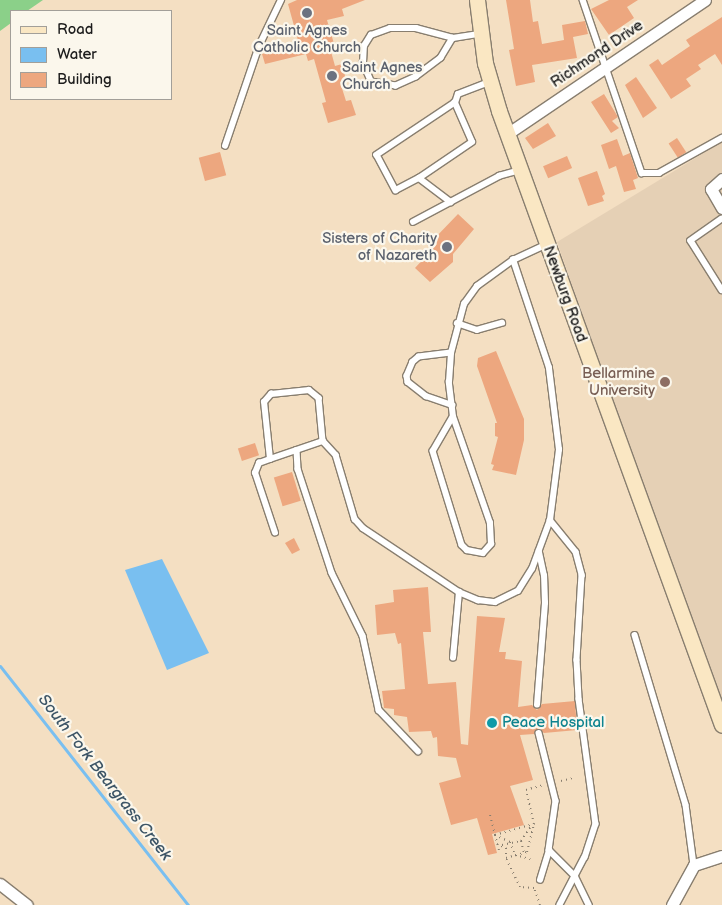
<!DOCTYPE html>
<style>
body{margin:0}
#map{position:relative;width:722px;height:905px;overflow:hidden;background:#f4dfc2;font-family:"Balsamiq Sans",sans-serif}
div>[style]{position:absolute}
.built>*{inset:0;background:#e5d0b5}
.green>*{inset:0;background:#8bd089}
.water>*{inset:0;background:#79bff0}
.stream>*{height:3px;margin:-1.5px;padding:0 1.5px;transform-origin:1.5px;border-radius:1.5px;background:#79bff0}
.building>*{inset:0;background:#eda77f;transform-origin:0 0}
.path>*{height:2px;margin-top:-1px;transform-origin:0;background:repeating-linear-gradient(90deg,#887e6f 0 1px,transparent 0 5px)}
.roads{filter:drop-shadow(1px 0 #887e6f) drop-shadow(-1px 0 #887e6f) drop-shadow(0 1px #887e6f) drop-shadow(0 -1px #887e6f)}
.lane>*{height:5.5px;margin:-2.75px;padding:0 2.75px;transform-origin:2.75px;border-radius:2.75px;background:#fff}
.street>*{height:11px;margin:-5.5px;padding:0 5.5px;transform-origin:5.5px;border-radius:5.5px;background:#fff}
.secondary>*{height:15px;margin:-7.5px;padding:0 7.5px;transform-origin:7.5px;border-radius:7.5px;background:#fae7c3}
.dots>*{width:14px;height:14px;translate:-50% -50%;box-sizing:border-box;border:2px solid #fbf7ec;border-radius:50%}
span{translate:-50% -50%;white-space:nowrap;text-align:center;line-height:1.15;-webkit-text-stroke:4.5px #fbf7ec;paint-order:stroke}
.worship-label{font-size:15px;color:#5b616d}
.left{translate:0 -50%;text-align:left}
.right{translate:-100% -50%;text-align:right}
.street-label{font-size:15px;color:#1c1c1c}
.education-label{font-size:15px;color:#785e54}
.culture-label{font-size:15px;color:#0d838f}
.water-label{font-size:16px;color:#3d5566;font-style:italic}
.legend{position:absolute;left:10px;top:10px;width:162px;height:90px;box-sizing:border-box;background:#fbf7ec;border:1px solid #a29f99;margin:0;padding:6px 9px;list-style:none;font-size:15px;color:#1c1c1c}
.legend li{display:flex;align-items:center;gap:10px;height:25px}
.legend b{width:25px;border:1px solid #a29f99}
</style>
<div id="map">
<div class="built">
<i style="clip-path:polygon(722px 142px,722px 711px,557px 242px)"></i>
</div>
<div class="green">
<i style="clip-path:polygon(0 0,43px 0,27px 11px,11px 11px,11px 23px,0 31px)"></i>
</div>
<div class="water">
<i style="clip-path:polygon(162px 559px,209px 653px,167px 670px,125px 570px)"></i>
</div>
<div class="stream">
<i style="left:0;top:666px;width:304px;rotate:51.8deg"></i>
</div>
<div class="building">
<i style="clip-path:polygon(297px 0,365px 0,342px 9px,344px 16px,327px 20px,335px 47px,330px 48px,335px 66px,342px 64px,346px 80px,340px 82px,346px 101px,351px 100px,356px 115px,328px 123px,322px 103px,326px 102px,314px 59px,308px 61px,306px 54px,265px 64px,262px 54px,299px 44px,288px 4px)"></i>
<i style="clip-path:polygon(506px 0,530px 0,533px 22px,538px 21px,542px 44px,564px 40px,562px 25px,585px 21px,588px 34px,573px 37px,577px 58px,532px 65px,535px 82px,516px 86px,509px 50px,514px 49px)"></i>
<i style="clip-path:polygon(609px 0,638px 0,627px 7px,634px 18px,609px 35px,591px 9px)"></i>
<i style="clip-path:polygon(722px 17px,722px 65px,715px 54px,698px 65px,701px 69px,686px 79px,691px 86px,671px 99px,649px 65px,658px 59px,662px 65px,690px 46px,686px 40px)"></i>
<i style="clip-path:polygon(636px 77px,657px 108px,643px 118px,625px 85px)"></i>
<i style="clip-path:polygon(604px 94px,618px 117px,612px 121px,619px 128px,611px 133px,591px 102px)"></i>
<i style="clip-path:polygon(548px 123px,556px 136px,533px 149px,525px 138px)"></i>
<i style="left:677px;top:138px;width:17px;height:10px;rotate:57deg"></i>
<i style="clip-path:polygon(617px 139px,623px 156px,630px 153px,638px 178px,633px 180px,636px 189px,624px 192px,616px 166px,609px 169px,601px 145px)"></i>
<i style="left:220px;top:152px;width:24px;height:22px;rotate:75deg"></i>
<i style="left:567px;top:156px;width:13px;height:26px;rotate:67deg"></i>
<i style="clip-path:polygon(597px 171px,605px 194px,602px 196px,604px 201px,588px 206px,578px 178px)"></i>
<i style="clip-path:polygon(458px 214px,474px 229px,453px 254px,453px 262px,430px 282px,415px 268px,437px 244px,433px 240px)"></i>
<i style="clip-path:polygon(496px 351px,524px 419px,524px 440px,516px 475px,492px 470px,494px 465px,491px 464px,498px 437px,495px 436px,495px 423px,497px 423px,477px 366px,478px 358px)"></i>
<i style="left:255px;top:443px;width:13px;height:18px;rotate:72deg"></i>
<i style="left:292px;top:472px;width:30px;height:19px;rotate:73deg"></i>
<i style="clip-path:polygon(294px 538px,300px 550px,292px 554px,285px 543px)"></i>
<i style="clip-path:polygon(428px 587px,431px 632px,423px 632px,428px 684px,456px 682px,461px 744px,468px 745px,477px 616px,505px 618px,499px 652px,506px 652px,505px 659px,522px 661px,518px 707px,532px 705px,537px 710px,542px 704px,575px 701px,577px 730px,544px 733px,538px 728px,534px 734px,520px 735px,533px 780px,510px 786px,524px 825px,492px 834px,497px 853px,488px 855px,477px 818px,451px 825px,439px 783px,461px 777px,456px 758px,438px 756px,437px 737px,433px 738px,431px 731px,409px 732px,407px 717px,394px 715px,394px 709px,384px 708px,382px 691px,405px 689px,401px 643px,398px 644px,395px 633px,377px 635px,375px 605px,394px 602px,393px 590px)"></i>
</div>
<div class="path">
<i style="left:561px;top:781px;width:12px;rotate:-14deg"></i>
<i style="left:490px;top:815px;width:21px;rotate:76deg"></i>
<i style="left:495px;top:835px;width:17px;rotate:25deg"></i>
<i style="left:510px;top:842px;width:14px;rotate:69deg"></i>
<i style="left:515px;top:855px;width:16px;rotate:15deg"></i>
<i style="left:521px;top:841px;width:12px;rotate:76deg"></i>
<i style="left:497px;top:844px;width:10px;rotate:24deg"></i>
<i style="left:506px;top:848px;width:10px;rotate:90deg"></i>
<i style="left:502px;top:845px;width:19px;rotate:-12deg"></i>
<i style="left:521px;top:841px;width:18px;rotate:-56deg"></i>
<i style="left:499px;top:850px;width:16px;rotate:-105deg"></i>
<i style="left:495px;top:835px;width:41px;rotate:-15.8deg"></i>
<i style="left:540px;top:905px;width:18px;rotate:-109deg"></i>
<i style="left:534px;top:888px;width:14px;rotate:-176deg"></i>
<i style="left:520px;top:887px;width:32px;rotate:-116deg"></i>
<i style="left:506px;top:858px;width:22px;rotate:-16deg"></i>
<i style="left:527px;top:852px;width:29px;rotate:-76deg"></i>
<i style="left:534px;top:824px;width:35px;rotate:-103deg"></i>
<i style="left:526px;top:790px;width:19px;rotate:-16deg"></i>
</div>
<div class="roads">
<div class="lane">
<i style="left:583px;top:0;width:183px;rotate:71.2deg"></i>
<i style="left:642px;top:173px;width:17px"></i>
<i style="left:659px;top:173px;width:72px;rotate:-29.1deg"></i>
<i style="left:453px;top:38px;width:23px;rotate:121deg"></i>
<i style="left:441px;top:58px;width:31px;rotate:143deg"></i>
<i style="left:416px;top:77px;width:22px;rotate:156deg"></i>
<i style="left:396px;top:86px;width:25px;rotate:-171deg"></i>
<i style="left:371px;top:82px;width:21px;rotate:-113deg"></i>
<i style="left:363px;top:63px;width:17px;rotate:-87deg"></i>
<i style="left:364px;top:46px;width:13px;rotate:-58deg"></i>
<i style="left:371px;top:35px;width:20px;rotate:-20deg"></i>
<i style="left:390px;top:28px;width:26px"></i>
<i style="left:416px;top:28px;width:38px;rotate:15deg"></i>
<i style="left:453px;top:38px;width:26px;rotate:-9deg"></i>
<i style="left:455px;top:103px;width:9px;rotate:-72deg"></i>
<i style="left:458px;top:94px;width:34px;rotate:-21deg"></i>
<i style="left:225px;top:146px;width:106px;rotate:-71.2deg"></i>
<i style="left:259px;top:46px;width:51px;rotate:-64.4deg"></i>
<i style="left:419px;top:178px;width:64px;rotate:-34.2deg"></i>
<i style="left:472px;top:142px;width:43px;rotate:-113.6deg"></i>
<i style="left:455px;top:103px;width:94px;rotate:146.3deg"></i>
<i style="left:377px;top:155px;width:40px;rotate:62deg"></i>
<i style="left:396px;top:190px;width:26px;rotate:-28deg"></i>
<i style="left:419px;top:178px;width:40px;rotate:37deg"></i>
<i style="left:722px;top:219px;width:38px;rotate:145deg"></i>
<i style="left:691px;top:241px;width:58px;rotate:57.7deg"></i>
<i style="left:413px;top:222px;width:98px;rotate:-28.1deg"></i>
<i style="left:499px;top:176px;width:22px;rotate:-16deg"></i>
<i style="left:457px;top:323px;width:21px;rotate:19deg"></i>
<i style="left:477px;top:330px;width:26px;rotate:-16deg"></i>
<i style="left:451px;top:353px;width:32px;rotate:173deg"></i>
<i style="left:419px;top:357px;width:8px;rotate:140deg"></i>
<i style="left:413px;top:362px;width:15px;rotate:113deg"></i>
<i style="left:407px;top:376px;width:6px;rotate:81deg"></i>
<i style="left:408px;top:382px;width:23px;rotate:38deg"></i>
<i style="left:426px;top:396px;width:28px;rotate:19deg"></i>
<i style="left:453px;top:417px;width:39px;rotate:120deg"></i>
<i style="left:433px;top:451px;width:98px;rotate:72.9deg"></i>
<i style="left:462px;top:545px;width:7px;rotate:45deg"></i>
<i style="left:467px;top:550px;width:16px;rotate:11deg"></i>
<i style="left:483px;top:553px;width:12px;rotate:-48deg"></i>
<i style="left:491px;top:544px;width:21px;rotate:-93deg"></i>
<i style="left:490px;top:523px;width:112px;rotate:-109.2deg"></i>
<i style="left:453px;top:417px;width:35px;rotate:-97deg"></i>
<i style="left:449px;top:382px;width:29px;rotate:-86deg"></i>
<i style="left:451px;top:353px;width:51px;rotate:-75.1deg"></i>
<i style="left:464px;top:304px;width:22px;rotate:-54deg"></i>
<i style="left:477px;top:286px;width:44px;rotate:-35.8deg"></i>
<i style="left:297px;top:450px;width:19px;rotate:87deg"></i>
<i style="left:298px;top:469px;width:109px;rotate:71.9deg"></i>
<i style="left:332px;top:573px;width:70px;rotate:63.8deg"></i>
<i style="left:363px;top:636px;width:76px;rotate:77.8deg"></i>
<i style="left:379px;top:710px;width:57px;rotate:46.4deg"></i>
<i style="left:270px;top:459px;width:56px;rotate:-18.8deg"></i>
<i style="left:550px;top:520px;width:41px;rotate:50.9deg"></i>
<i style="left:576px;top:552px;width:24px;rotate:75deg"></i>
<i style="left:582px;top:575px;width:85px;rotate:93.4deg"></i>
<i style="left:577px;top:660px;width:39px;rotate:87deg"></i>
<i style="left:579px;top:699px;width:126px;rotate:82.3deg"></i>
<i style="left:596px;top:824px;width:35px;rotate:108deg"></i>
<i style="left:585px;top:857px;width:54px;rotate:117.5deg"></i>
<i style="left:275px;top:533px;width:63px;rotate:-108.4deg"></i>
<i style="left:255px;top:473px;width:11px;rotate:-68deg"></i>
<i style="left:259px;top:463px;width:12px;rotate:-20deg"></i>
<i style="left:270px;top:459px;width:57px;rotate:-96deg"></i>
<i style="left:264px;top:402px;width:11px;rotate:-49deg"></i>
<i style="left:271px;top:394px;width:38px;rotate:-6deg"></i>
<i style="left:309px;top:390px;width:13px;rotate:39deg"></i>
<i style="left:319px;top:398px;width:43px;rotate:84.7deg"></i>
<i style="left:323px;top:441px;width:19px;rotate:47deg"></i>
<i style="left:336px;top:455px;width:67px;rotate:73.5deg"></i>
<i style="left:355px;top:519px;width:12px;rotate:48deg"></i>
<i style="left:363px;top:528px;width:115px;rotate:33.7deg"></i>
<i style="left:459px;top:592px;width:21px;rotate:23deg"></i>
<i style="left:478px;top:600px;width:17px;rotate:7deg"></i>
<i style="left:495px;top:602px;width:25px;rotate:-26deg"></i>
<i style="left:518px;top:591px;width:26px;rotate:-58deg"></i>
<i style="left:532px;top:569px;width:52px;rotate:-69.8deg"></i>
<i style="left:550px;top:520px;width:71px;rotate:-82.7deg"></i>
<i style="left:559px;top:450px;width:83px;rotate:-97deg"></i>
<i style="left:549px;top:368px;width:114px;rotate:-108.4deg"></i>
<i style="left:513px;top:260px;width:38px;rotate:-25deg"></i>
<i style="left:635px;top:635px;width:177px;rotate:73.3deg"></i>
<i style="left:686px;top:805px;width:61px;rotate:82.4deg"></i>
<i style="left:453px;top:658px;width:66px;rotate:-84.8deg"></i>
<i style="left:537px;top:705px;width:102px;rotate:-85.5deg"></i>
<i style="left:545px;top:603px;width:27px;rotate:-92deg"></i>
<i style="left:544px;top:576px;width:25px;rotate:-102deg"></i>
<i style="left:539px;top:733px;width:70px;rotate:76deg"></i>
<i style="left:556px;top:801px;width:49px;rotate:98.1deg"></i>
<i style="left:549px;top:850px;width:37px;rotate:45deg"></i>
<i style="left:575px;top:876px;width:32px;rotate:64deg"></i>
<i style="left:540px;top:880px;width:31px;rotate:-73deg"></i>
</div>
<div class="street">
<i style="left:507px;top:134px;width:239px;rotate:-34.1deg"></i>
<i style="left:722px;top:179px;width:15px;rotate:138deg"></i>
<i style="left:711px;top:189px;width:22px;rotate:60deg"></i>
<i style="left:0;top:884px;width:34px;rotate:38deg"></i>
<i style="left:672px;top:905px;width:46px;rotate:-61.2deg"></i>
<i style="left:694px;top:865px;width:29px;rotate:-18deg"></i>
</div>
<div class="secondary">
<i style="left:477px;top:0;width:64px;rotate:82.8deg"></i>
<i style="left:485px;top:63px;width:50px;rotate:73.7deg"></i>
<i style="left:499px;top:111px;width:653px;rotate:70.04deg"></i>
</div>
</div>
<div class="dots">
<i style="left:307px;top:13px;background:#6b7280"></i>
<i style="left:332px;top:76px;background:#6b7280"></i>
<i style="left:447px;top:247px;background:#6b7280"></i>
<i style="left:665px;top:382px;background:#8d6e63"></i>
<i style="left:492px;top:723px;background:#0f9aa8"></i>
</div>
<div class="worship-label">
<span style="left:307px;top:39px">Saint Agnes<br>Catholic Church</span>
<span class="left" style="left:342px;top:76px">Saint Agnes<br>Church</span>
<span class="right" style="left:437px;top:247px">Sisters of Charity<br>of Nazareth</span>
</div>
<div class="street-label">
<span style="left:597px;top:54px;rotate:-34deg">Richmond Drive</span>
<span style="left:565px;top:294px;rotate:70deg">Newburg Road</span>
</div>
<div class="education-label">
<span class="right" style="left:655px;top:382px">Bellarmine<br>University</span>
</div>
<div class="culture-label">
<span class="left" style="left:502px;top:723px">Peace Hospital</span>
</div>
<div class="water-label">
<span style="left:104px;top:778px;rotate:52deg">South Fork Beargrass Creek</span>
</div>
<ul class="legend">
<li><b style="height:6px;background:#fae7c3"></b>Road</li>
<li><b style="height:14px;background:#79bff0"></b>Water</li>
<li><b style="height:14px;background:#eda77f"></b>Building</li>
</ul>
</div>
